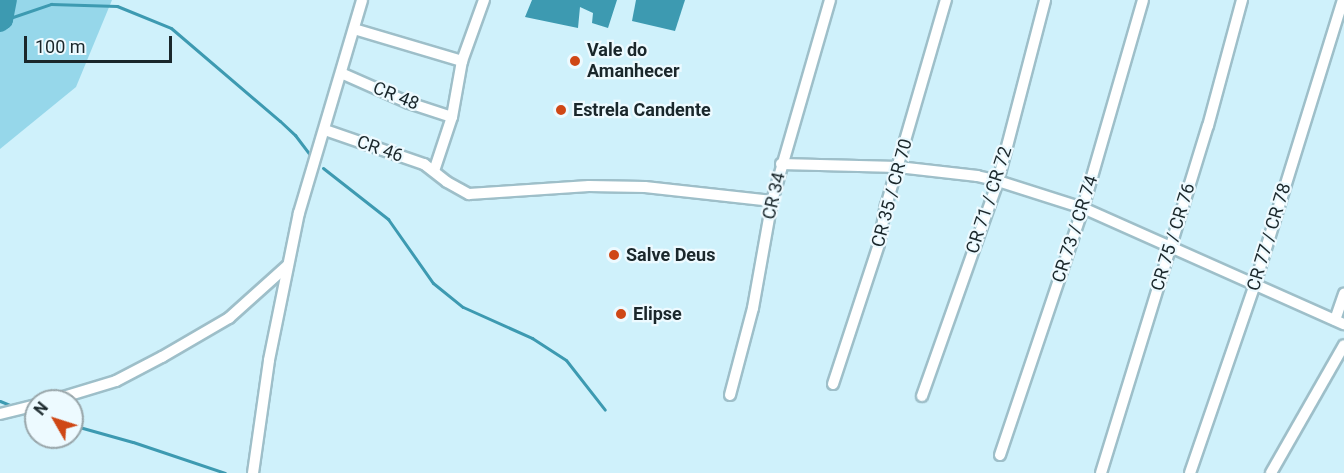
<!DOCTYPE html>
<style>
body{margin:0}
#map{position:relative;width:1344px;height:473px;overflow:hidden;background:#cff1fb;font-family:Roboto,sans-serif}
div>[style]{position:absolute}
.green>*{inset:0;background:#96d7ea}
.water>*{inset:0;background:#3d9ab1}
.stream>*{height:3px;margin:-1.5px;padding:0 1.5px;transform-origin:1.5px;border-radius:1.5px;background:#3d9ab1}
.river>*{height:18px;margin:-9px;padding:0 9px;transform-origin:9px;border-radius:9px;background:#3d9ab1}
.roads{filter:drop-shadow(2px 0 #9ebfc9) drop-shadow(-2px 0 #9ebfc9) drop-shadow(0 2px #9ebfc9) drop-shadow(0 -2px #9ebfc9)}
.minor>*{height:10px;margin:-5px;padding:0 5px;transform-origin:5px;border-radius:5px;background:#fff}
.dots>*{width:16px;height:16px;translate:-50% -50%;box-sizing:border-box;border:3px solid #edfaff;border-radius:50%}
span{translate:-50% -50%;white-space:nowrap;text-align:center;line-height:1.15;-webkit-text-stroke:4.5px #edfaff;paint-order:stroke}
.poi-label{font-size:18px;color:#1a272b;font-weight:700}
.left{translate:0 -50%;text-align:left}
.street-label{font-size:18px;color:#1a272b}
.north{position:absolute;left:24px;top:389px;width:60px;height:60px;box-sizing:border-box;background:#edfaff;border:2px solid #99a6aa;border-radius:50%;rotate:309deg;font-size:16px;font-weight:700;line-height:24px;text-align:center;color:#1a272b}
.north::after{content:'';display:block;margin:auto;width:21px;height:27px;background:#cf4715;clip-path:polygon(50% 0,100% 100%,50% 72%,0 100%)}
.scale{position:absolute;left:24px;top:36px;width:148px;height:27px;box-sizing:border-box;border:3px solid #1a272b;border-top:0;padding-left:8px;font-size:18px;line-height:21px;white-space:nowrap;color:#1a272b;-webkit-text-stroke:4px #edfaff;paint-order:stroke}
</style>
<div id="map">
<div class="green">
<i style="clip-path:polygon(0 0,112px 0,76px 87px,0 149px)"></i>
</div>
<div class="water">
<i style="clip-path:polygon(532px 0,617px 0,608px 28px,592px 23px,593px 13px,580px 7px,578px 28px,525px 17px)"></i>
<i style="clip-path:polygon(636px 0,685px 0,675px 31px,632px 21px)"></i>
</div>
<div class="stream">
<i style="left:4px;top:20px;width:50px;rotate:-18.8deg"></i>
<i style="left:51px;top:4px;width:66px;rotate:1.7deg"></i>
<i style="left:117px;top:6px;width:58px;rotate:22.2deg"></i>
<i style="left:171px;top:28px;width:143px;rotate:40.5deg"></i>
<i style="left:280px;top:121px;width:21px;rotate:43deg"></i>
<i style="left:295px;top:135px;width:25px;rotate:53deg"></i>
<i style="left:323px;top:168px;width:83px;rotate:38.1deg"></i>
<i style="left:388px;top:219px;width:78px;rotate:54.9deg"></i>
<i style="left:433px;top:283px;width:38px;rotate:39deg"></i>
<i style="left:463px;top:307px;width:76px;rotate:24.2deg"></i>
<i style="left:532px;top:338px;width:40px;rotate:32.9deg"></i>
<i style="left:566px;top:360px;width:63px;rotate:52deg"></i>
<i style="left:0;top:401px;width:11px;rotate:22deg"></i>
<i style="left:33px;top:413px;width:3px;rotate:18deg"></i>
<i style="left:72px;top:425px;width:63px;rotate:15.6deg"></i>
<i style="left:133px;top:442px;width:97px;rotate:18.6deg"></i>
</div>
<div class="river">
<i style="left:0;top:23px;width:5px;rotate:-37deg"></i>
<i style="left:4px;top:20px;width:20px;rotate:-79deg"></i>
</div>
<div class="roads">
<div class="minor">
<i style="left:354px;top:29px;width:113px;rotate:16.5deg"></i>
<i style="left:341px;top:73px;width:74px;rotate:23.8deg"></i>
<i style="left:409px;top:103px;width:45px;rotate:18deg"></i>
<i style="left:325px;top:130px;width:105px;rotate:19deg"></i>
<i style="left:424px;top:164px;width:29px;rotate:38deg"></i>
<i style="left:447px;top:182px;width:25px;rotate:29deg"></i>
<i style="left:469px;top:194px;width:120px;rotate:-3.8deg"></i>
<i style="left:589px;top:186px;width:56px;rotate:1deg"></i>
<i style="left:645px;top:187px;width:128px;rotate:6.3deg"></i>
<i style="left:781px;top:164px;width:117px;rotate:1.5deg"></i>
<i style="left:898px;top:167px;width:80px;rotate:6.5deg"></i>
<i style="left:977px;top:176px;width:22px;rotate:13deg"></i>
<i style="left:998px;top:181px;width:89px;rotate:17.6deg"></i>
<i style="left:1083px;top:208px;width:286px;rotate:24deg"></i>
<i style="left:434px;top:171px;width:57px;rotate:-71.6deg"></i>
<i style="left:452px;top:117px;width:57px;rotate:-79.9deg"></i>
<i style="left:462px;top:61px;width:65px;rotate:-70.2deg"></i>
<i style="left:1335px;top:320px;width:28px;rotate:-71deg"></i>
<i style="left:833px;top:384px;width:147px;rotate:-71.8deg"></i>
<i style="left:879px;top:244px;width:39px;rotate:-80deg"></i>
<i style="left:886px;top:206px;width:215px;rotate:-73.8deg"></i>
<i style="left:730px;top:395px;width:90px;rotate:-75.2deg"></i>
<i style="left:753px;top:308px;width:109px;rotate:-79.9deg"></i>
<i style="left:772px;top:201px;width:209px;rotate:-73.9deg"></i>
<i style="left:922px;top:396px;width:228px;rotate:-70.5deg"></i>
<i style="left:998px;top:181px;width:187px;rotate:-75.4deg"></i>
<i style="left:50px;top:401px;width:69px;rotate:-16.9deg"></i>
<i style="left:116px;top:381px;width:52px;rotate:-27.6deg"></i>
<i style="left:162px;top:357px;width:78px;rotate:-30.2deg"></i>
<i style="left:229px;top:318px;width:79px;rotate:-41.9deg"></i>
<i style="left:0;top:414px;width:37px;rotate:-14deg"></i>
<i style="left:1000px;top:455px;width:261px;rotate:-71.4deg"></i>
<i style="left:1083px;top:208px;width:216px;rotate:-73.9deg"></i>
<i style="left:253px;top:473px;width:114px;rotate:-81.9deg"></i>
<i style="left:269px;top:360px;width:150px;rotate:-78.5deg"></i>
<i style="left:299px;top:213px;width:222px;rotate:-73.5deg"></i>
<i style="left:1101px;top:473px;width:363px;rotate:-72.9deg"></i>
<i style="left:1208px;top:126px;width:131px;rotate:-74.9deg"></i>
<i style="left:1190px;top:473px;width:200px;rotate:-71deg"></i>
<i style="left:1255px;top:284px;width:297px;rotate:-72.8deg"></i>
<i style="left:1271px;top:473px;width:147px;rotate:-60.3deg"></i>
</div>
</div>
<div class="dots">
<i style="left:575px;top:61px;background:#cf4715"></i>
<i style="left:561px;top:110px;background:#cf4715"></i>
<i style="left:614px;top:255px;background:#cf4715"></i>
<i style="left:621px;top:314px;background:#cf4715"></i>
</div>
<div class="poi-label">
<span class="left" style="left:587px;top:61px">Vale do<br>Amanhecer</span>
<span class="left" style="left:573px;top:110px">Estrela Candente</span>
<span class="left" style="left:626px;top:255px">Salve Deus</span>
<span class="left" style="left:633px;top:314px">Elipse</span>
</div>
<div class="street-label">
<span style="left:396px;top:96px;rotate:22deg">CR 48</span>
<span style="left:380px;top:149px;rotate:19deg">CR 46</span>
<span style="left:892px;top:193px;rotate:-75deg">CR 35 / CR 70</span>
<span style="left:774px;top:196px;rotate:-77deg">CR 34</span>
<span style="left:989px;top:200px;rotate:-72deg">CR 71 / CR 72</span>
<span style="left:1075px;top:229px;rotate:-72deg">CR 73 / CR 74</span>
<span style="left:1173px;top:237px;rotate:-73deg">CR 75 / CR 76</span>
<span style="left:1269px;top:237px;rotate:-73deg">CR 77 / CR 78</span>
</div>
<div class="north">N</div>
<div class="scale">100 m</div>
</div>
